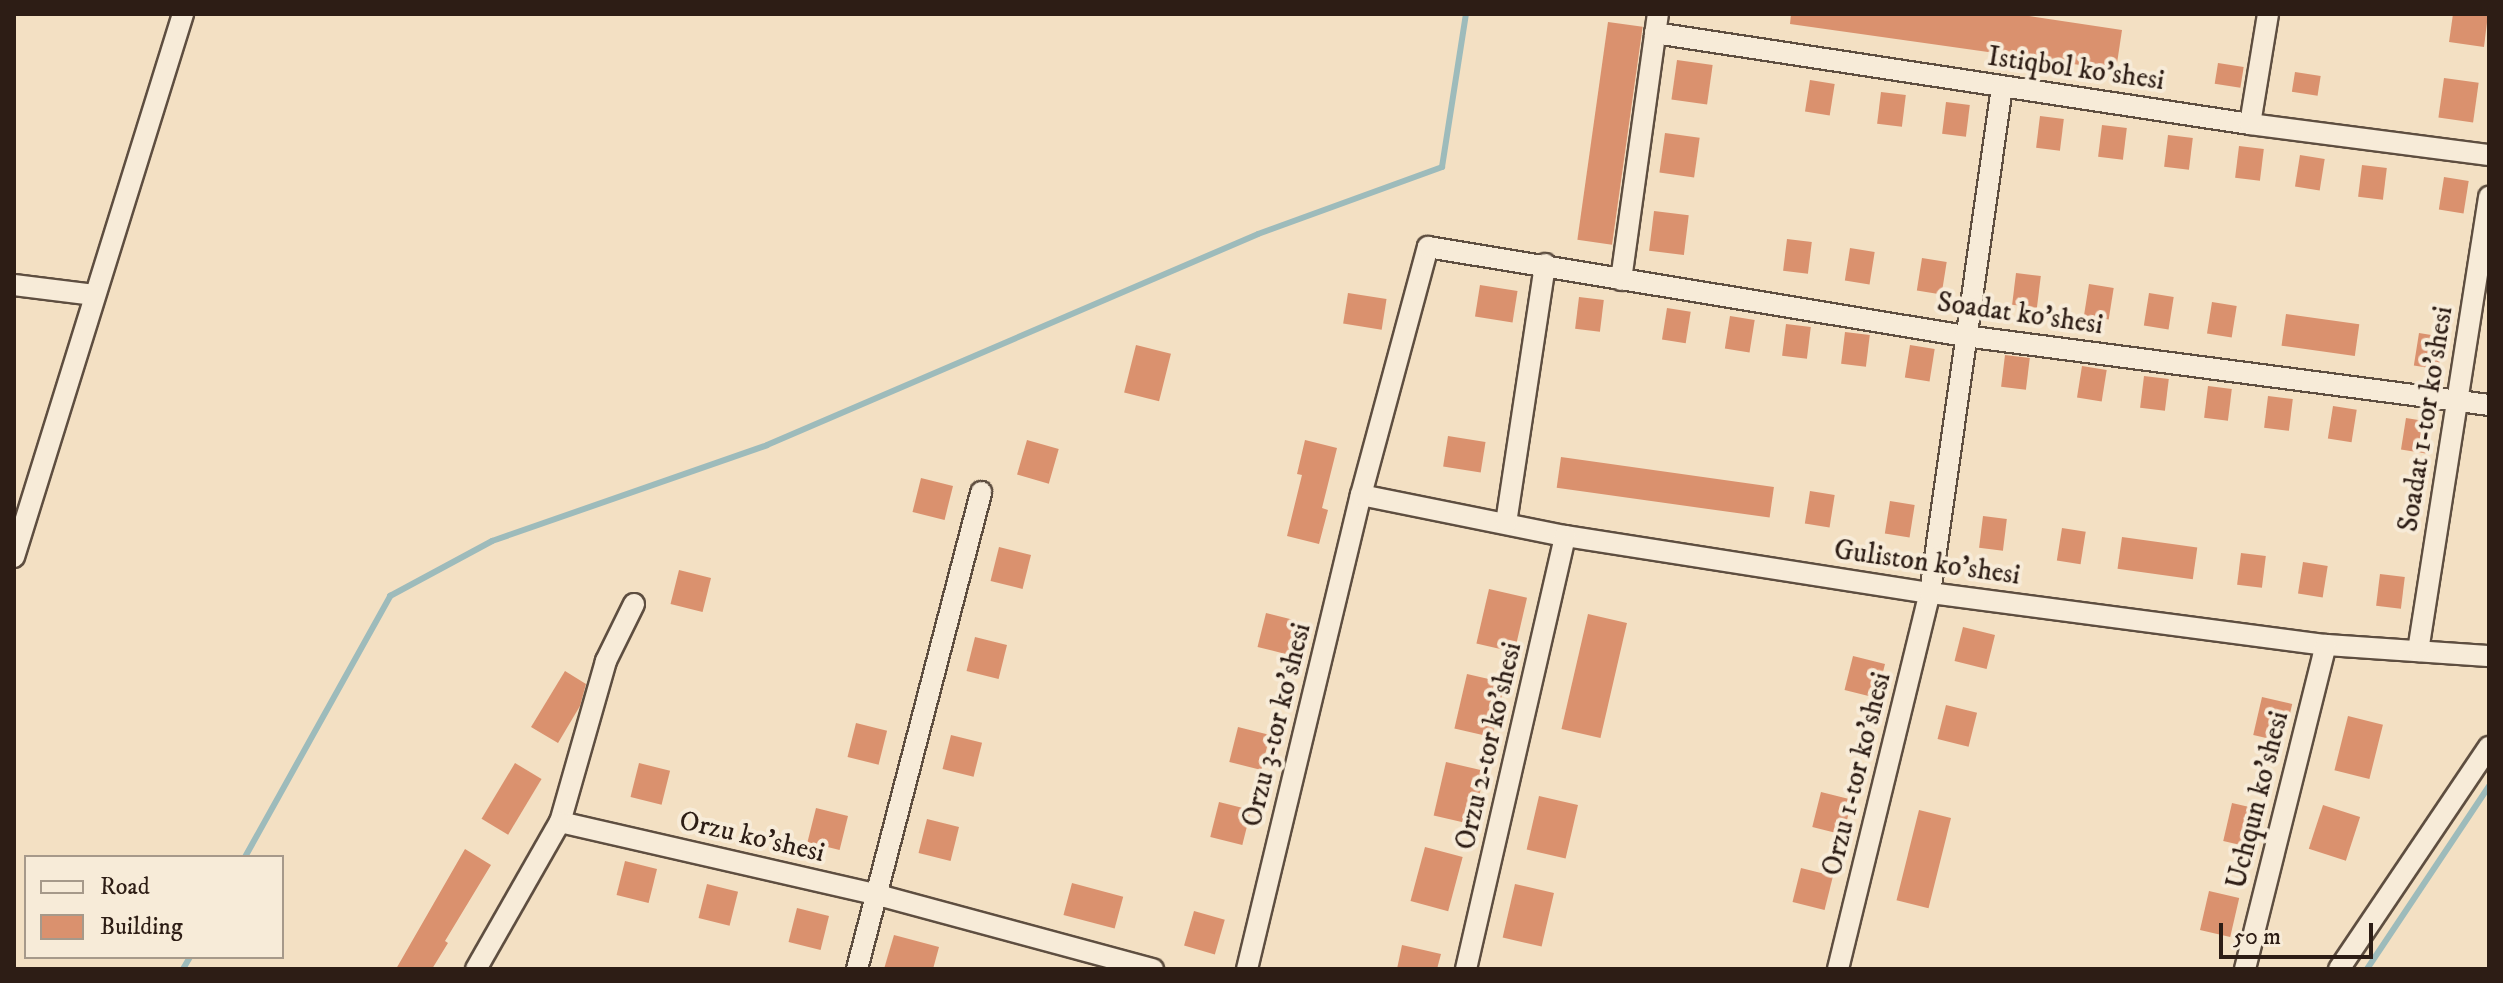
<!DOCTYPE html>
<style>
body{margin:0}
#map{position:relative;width:2503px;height:983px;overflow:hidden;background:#f3e0c3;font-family:"IM FELL DW Pica",serif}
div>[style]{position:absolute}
.stream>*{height:6px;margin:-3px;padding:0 3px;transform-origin:3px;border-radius:3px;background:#9dbbbb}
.building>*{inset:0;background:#da916e;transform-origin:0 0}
.roads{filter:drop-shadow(2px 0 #5e4e40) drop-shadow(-2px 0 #5e4e40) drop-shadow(0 2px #5e4e40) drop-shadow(0 -2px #5e4e40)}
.minor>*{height:20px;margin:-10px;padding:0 10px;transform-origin:10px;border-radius:10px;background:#f7ebd8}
span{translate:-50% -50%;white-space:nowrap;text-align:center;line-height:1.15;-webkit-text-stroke:8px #f7ebd8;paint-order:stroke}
.street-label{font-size:28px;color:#2d1d15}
.frame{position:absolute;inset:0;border:16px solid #2d1d15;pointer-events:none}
.legend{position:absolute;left:24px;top:855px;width:260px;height:104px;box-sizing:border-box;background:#f7ebd8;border:2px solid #a6998a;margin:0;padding:10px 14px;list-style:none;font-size:24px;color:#2d1d15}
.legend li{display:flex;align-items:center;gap:16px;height:40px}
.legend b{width:40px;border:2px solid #a6998a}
.scale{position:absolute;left:2219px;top:923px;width:154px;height:36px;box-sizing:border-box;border:4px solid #2d1d15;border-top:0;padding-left:10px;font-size:24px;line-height:28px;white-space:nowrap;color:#2d1d15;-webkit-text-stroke:6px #f7ebd8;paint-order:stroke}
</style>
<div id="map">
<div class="stream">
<i style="left:245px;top:857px;width:299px;rotate:-60.9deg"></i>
<i style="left:390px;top:596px;width:116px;rotate:-28.3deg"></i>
<i style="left:492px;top:541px;width:291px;rotate:-19.2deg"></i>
<i style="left:767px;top:445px;width:534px;rotate:-23.25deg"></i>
<i style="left:1258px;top:234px;width:196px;rotate:-20deg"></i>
<i style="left:1442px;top:167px;width:155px;rotate:-81.1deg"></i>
<i style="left:183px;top:969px;width:14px;rotate:-60deg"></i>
<i style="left:2367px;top:969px;width:220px;rotate:-56.3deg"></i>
</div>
<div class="building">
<i style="clip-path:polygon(1791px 14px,2016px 14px,2122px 30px,2116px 70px,1790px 24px)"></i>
<i style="clip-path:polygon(2453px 14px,2488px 14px,2484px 47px,2449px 42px)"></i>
<i style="left:1608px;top:22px;width:35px;height:220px;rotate:8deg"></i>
<i style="left:1677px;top:60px;width:36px;height:40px;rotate:8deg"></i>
<i style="left:2218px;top:63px;width:26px;height:21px;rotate:9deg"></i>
<i style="left:2295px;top:72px;width:26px;height:20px;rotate:9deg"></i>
<i style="left:2444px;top:78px;width:35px;height:40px;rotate:8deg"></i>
<i style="left:1810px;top:80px;width:25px;height:32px;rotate:9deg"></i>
<i style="left:1881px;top:92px;width:25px;height:32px;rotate:7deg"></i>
<i style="left:1946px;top:102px;width:24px;height:32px;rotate:7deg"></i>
<i style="left:2040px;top:116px;width:24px;height:32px;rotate:7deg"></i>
<i style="left:2102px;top:125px;width:25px;height:32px;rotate:7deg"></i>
<i style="left:1665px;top:133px;width:35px;height:40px;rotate:8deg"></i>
<i style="left:2168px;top:135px;width:25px;height:32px;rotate:7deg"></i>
<i style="left:2239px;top:146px;width:25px;height:32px;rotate:7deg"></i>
<i style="left:2300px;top:155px;width:25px;height:32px;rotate:9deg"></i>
<i style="left:2362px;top:165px;width:25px;height:32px;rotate:7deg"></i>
<i style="left:2444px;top:177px;width:25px;height:33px;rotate:9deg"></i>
<i style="left:1654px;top:211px;width:35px;height:40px;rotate:7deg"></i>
<i style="left:1787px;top:239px;width:25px;height:32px;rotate:7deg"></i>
<i style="left:1850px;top:248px;width:25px;height:33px;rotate:9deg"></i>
<i style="left:1922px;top:258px;width:25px;height:33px;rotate:9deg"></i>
<i style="left:2016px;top:273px;width:25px;height:32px;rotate:7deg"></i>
<i style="left:2089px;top:284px;width:25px;height:32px;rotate:9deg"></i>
<i style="left:1480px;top:285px;width:38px;height:32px;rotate:9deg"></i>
<i style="left:1348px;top:293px;width:39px;height:31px;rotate:9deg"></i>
<i style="left:2149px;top:293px;width:25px;height:33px;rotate:9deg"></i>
<i style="left:1579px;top:297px;width:25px;height:32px;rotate:7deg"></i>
<i style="left:2212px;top:302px;width:25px;height:32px;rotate:9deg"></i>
<i style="left:1667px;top:308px;width:24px;height:32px;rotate:9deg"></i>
<i style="left:2286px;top:314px;width:74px;height:32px;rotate:8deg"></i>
<i style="left:1730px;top:316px;width:25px;height:33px;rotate:9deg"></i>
<i style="left:1786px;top:324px;width:25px;height:32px;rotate:7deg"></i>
<i style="left:1845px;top:332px;width:25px;height:32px;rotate:7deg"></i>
<i style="left:2419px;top:333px;width:25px;height:33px;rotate:9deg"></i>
<i style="left:1136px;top:345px;width:36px;height:49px;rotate:14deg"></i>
<i style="left:1910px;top:345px;width:25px;height:33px;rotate:9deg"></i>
<i style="left:2005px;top:355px;width:25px;height:32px;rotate:7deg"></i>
<i style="left:2082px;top:366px;width:25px;height:32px;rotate:9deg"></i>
<i style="left:2144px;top:376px;width:25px;height:32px;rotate:7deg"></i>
<i style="left:2208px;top:386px;width:24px;height:32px;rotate:7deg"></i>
<i style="left:2268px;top:396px;width:25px;height:32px;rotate:7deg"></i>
<i style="left:2333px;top:406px;width:24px;height:33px;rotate:9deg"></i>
<i style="left:2406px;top:418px;width:25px;height:32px;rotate:9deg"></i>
<i style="left:1448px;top:436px;width:38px;height:31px;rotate:9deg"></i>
<i style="left:1027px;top:440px;width:33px;height:36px;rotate:16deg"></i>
<i style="clip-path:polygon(1305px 440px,1337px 448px,1322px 508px,1328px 510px,1319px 544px,1287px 536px,1302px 475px,1297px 474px)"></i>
<i style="left:1561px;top:457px;width:215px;height:31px;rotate:8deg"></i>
<i style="left:921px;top:478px;width:33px;height:35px;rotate:14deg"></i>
<i style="left:1810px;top:491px;width:25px;height:33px;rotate:9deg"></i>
<i style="left:1890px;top:501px;width:25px;height:33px;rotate:9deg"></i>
<i style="left:1983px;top:516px;width:24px;height:32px;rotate:7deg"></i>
<i style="left:2062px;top:528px;width:24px;height:33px;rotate:9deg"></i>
<i style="left:2122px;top:537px;width:76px;height:32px;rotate:8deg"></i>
<i style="left:999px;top:547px;width:33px;height:35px;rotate:14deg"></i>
<i style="left:2241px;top:553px;width:25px;height:32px;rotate:7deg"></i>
<i style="left:2303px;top:562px;width:25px;height:32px;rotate:9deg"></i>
<i style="left:679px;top:570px;width:33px;height:35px;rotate:14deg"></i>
<i style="left:2380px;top:574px;width:25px;height:32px;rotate:7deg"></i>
<i style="left:1489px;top:589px;width:39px;height:56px;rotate:13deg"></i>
<i style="left:1266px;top:613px;width:33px;height:35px;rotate:14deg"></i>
<i style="left:1588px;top:614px;width:40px;height:118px;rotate:13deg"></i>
<i style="left:1963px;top:627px;width:33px;height:35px;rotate:14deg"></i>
<i style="left:975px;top:637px;width:33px;height:35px;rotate:14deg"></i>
<i style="left:1853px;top:656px;width:33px;height:35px;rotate:14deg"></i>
<i style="clip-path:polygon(565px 671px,586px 684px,580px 706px,558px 743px,531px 727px)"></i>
<i style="left:1467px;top:674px;width:39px;height:56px;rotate:13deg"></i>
<i style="left:2262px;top:697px;width:31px;height:39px;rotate:13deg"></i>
<i style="left:1946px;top:705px;width:32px;height:35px;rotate:14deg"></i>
<i style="left:2348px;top:716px;width:36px;height:56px;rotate:14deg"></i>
<i style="left:856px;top:723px;width:32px;height:35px;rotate:14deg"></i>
<i style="left:1238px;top:727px;width:33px;height:36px;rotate:14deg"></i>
<i style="left:951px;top:735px;width:32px;height:35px;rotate:14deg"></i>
<i style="left:1446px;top:762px;width:40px;height:55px;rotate:13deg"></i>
<i style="left:515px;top:763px;width:31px;height:65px;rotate:31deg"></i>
<i style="left:639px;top:763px;width:32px;height:35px;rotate:14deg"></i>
<i style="left:1821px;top:792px;width:32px;height:36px;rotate:14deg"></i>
<i style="left:1539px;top:796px;width:40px;height:55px;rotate:13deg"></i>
<i style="left:1219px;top:802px;width:33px;height:36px;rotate:14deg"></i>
<i style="left:2232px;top:803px;width:31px;height:39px;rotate:13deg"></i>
<i style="left:2323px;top:805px;width:39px;height:46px;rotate:18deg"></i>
<i style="left:816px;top:808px;width:33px;height:35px;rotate:14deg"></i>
<i style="left:1919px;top:810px;width:33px;height:93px;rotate:14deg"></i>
<i style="left:927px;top:819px;width:33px;height:35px;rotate:14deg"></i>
<i style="left:1425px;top:847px;width:39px;height:56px;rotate:15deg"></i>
<i style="clip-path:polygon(465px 849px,491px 865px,445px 941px,448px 943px,432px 969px,396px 969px)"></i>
<i style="left:625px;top:861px;width:33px;height:35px;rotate:14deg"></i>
<i style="left:1801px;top:868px;width:33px;height:35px;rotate:14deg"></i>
<i style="left:1072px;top:883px;width:53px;height:33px;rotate:15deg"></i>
<i style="left:707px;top:884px;width:32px;height:35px;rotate:14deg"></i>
<i style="left:1515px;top:884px;width:40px;height:55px;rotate:13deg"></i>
<i style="left:2209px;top:891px;width:31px;height:40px;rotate:13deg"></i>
<i style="left:797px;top:908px;width:33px;height:35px;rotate:14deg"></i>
<i style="left:1194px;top:911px;width:32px;height:36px;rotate:16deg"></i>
<i style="clip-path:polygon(894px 935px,939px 947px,933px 969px,884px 969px)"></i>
<i style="clip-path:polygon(1402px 945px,1441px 954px,1437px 969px,1397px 969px)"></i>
</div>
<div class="roads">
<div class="minor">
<i style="left:1655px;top:33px;width:602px;rotate:8.7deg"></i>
<i style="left:2250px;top:124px;width:241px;rotate:7.4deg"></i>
<i style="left:2250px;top:124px;width:111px;rotate:-80.7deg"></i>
<i style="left:1621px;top:280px;width:269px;rotate:-82.1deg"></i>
<i style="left:14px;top:285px;width:81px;rotate:7.1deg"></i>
<i style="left:1361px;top:495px;width:208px;rotate:11.4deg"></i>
<i style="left:1565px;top:536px;width:369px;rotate:8.9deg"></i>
<i style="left:1930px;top:593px;width:399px;rotate:7.5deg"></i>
<i style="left:2326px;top:645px;width:163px;rotate:3.9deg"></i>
<i style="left:1506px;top:523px;width:262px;rotate:-81.4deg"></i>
<i style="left:14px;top:557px;width:569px;rotate:-72.71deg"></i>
<i style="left:634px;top:604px;width:64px;rotate:116.2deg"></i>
<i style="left:606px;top:661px;width:167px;rotate:105.9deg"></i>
<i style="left:560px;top:822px;width:326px;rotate:12.9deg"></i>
<i style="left:878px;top:895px;width:285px;rotate:15.1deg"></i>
<i style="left:2418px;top:651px;width:460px;rotate:-81.1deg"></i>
<i style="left:476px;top:969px;width:169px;rotate:-60.3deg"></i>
<i style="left:857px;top:969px;width:493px;rotate:-75.4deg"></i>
<i style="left:1247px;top:969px;width:488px;rotate:-76.5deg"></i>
<i style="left:1361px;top:495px;width:257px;rotate:-74.9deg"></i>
<i style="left:1428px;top:247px;width:544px;rotate:9.41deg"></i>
<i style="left:1965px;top:336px;width:529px;rotate:7.5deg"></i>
<i style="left:1466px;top:969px;width:444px;rotate:-77.1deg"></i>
<i style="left:1838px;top:969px;width:387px;rotate:-76.3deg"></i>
<i style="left:1930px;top:593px;width:511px;rotate:-81.9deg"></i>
<i style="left:2245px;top:969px;width:334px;rotate:-76deg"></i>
<i style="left:2339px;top:969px;width:268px;rotate:-56deg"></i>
</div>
</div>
<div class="street-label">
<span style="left:2076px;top:69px;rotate:8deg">Istiqbol ko'shesi</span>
<span style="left:2020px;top:314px;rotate:8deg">Soadat ko'shesi</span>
<span style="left:2426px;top:419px;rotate:-81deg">Soadat 1-tor ko'shesi</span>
<span style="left:1927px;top:563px;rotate:8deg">Guliston ko'shesi</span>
<span style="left:1277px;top:725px;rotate:-76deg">Orzu 3-tor ko'shesi</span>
<span style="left:1489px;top:746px;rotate:-77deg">Orzu 2-tor ko'shesi</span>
<span style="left:1857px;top:774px;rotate:-76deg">Orzu 1-tor ko'shesi</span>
<span style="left:2258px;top:800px;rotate:-76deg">Uchqun ko'shesi</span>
<span style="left:752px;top:837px;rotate:13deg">Orzu ko'shesi</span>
</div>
<div class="frame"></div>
<ul class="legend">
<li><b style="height:10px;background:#f7ebd8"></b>Road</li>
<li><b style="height:22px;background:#da916e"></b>Building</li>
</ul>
<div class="scale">50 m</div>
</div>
